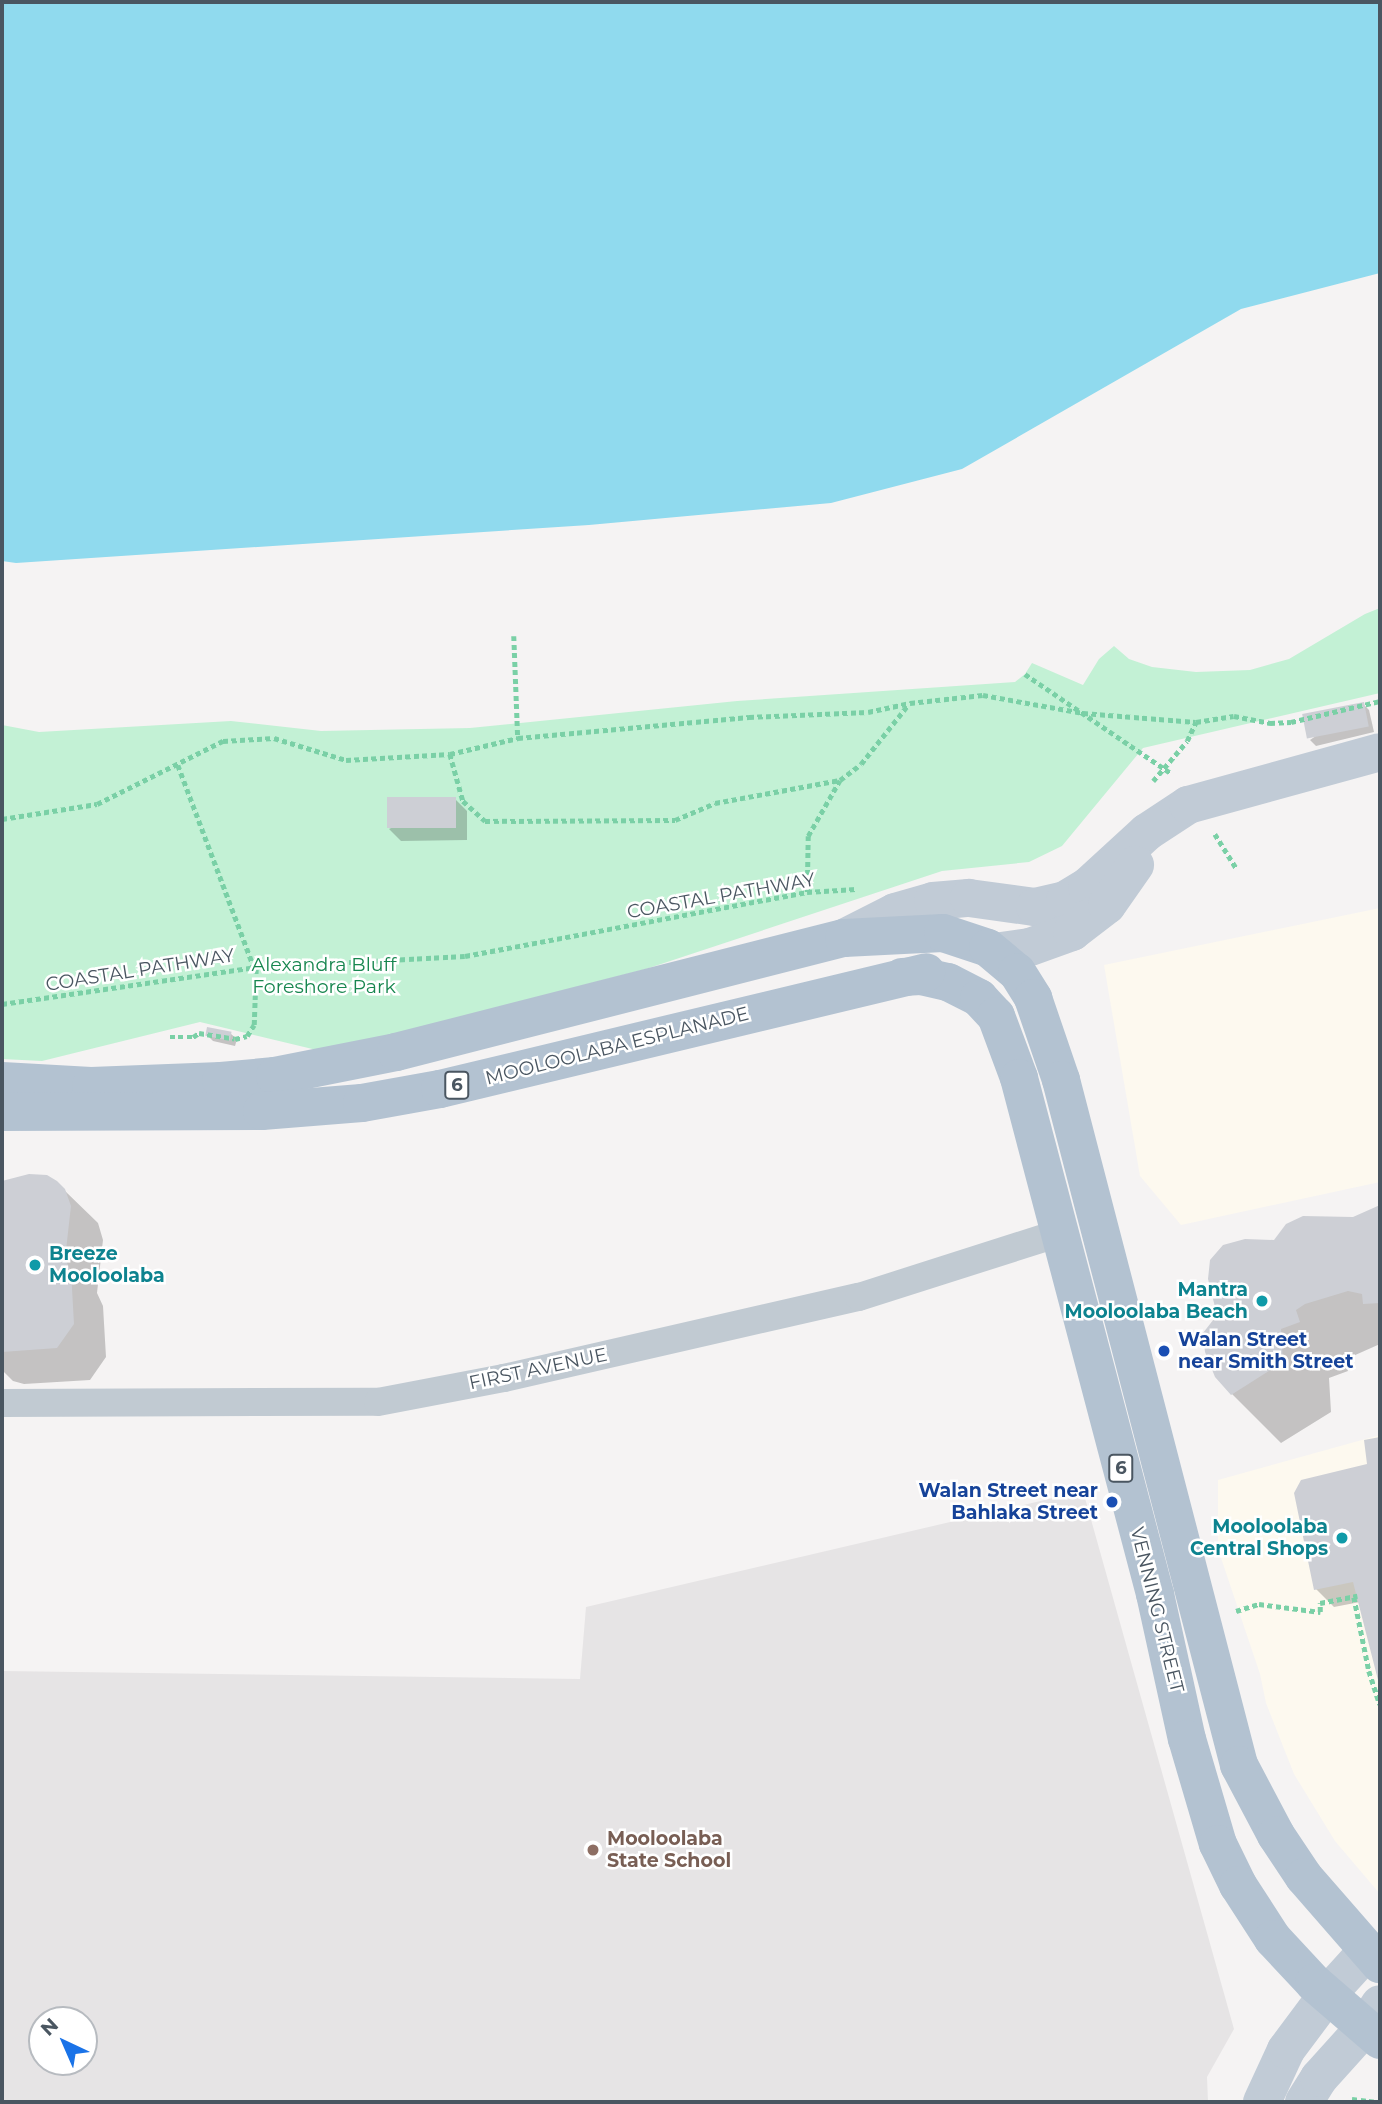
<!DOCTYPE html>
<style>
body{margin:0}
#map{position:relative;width:1382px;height:2104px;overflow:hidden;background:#f5f3f3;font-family:Montserrat,sans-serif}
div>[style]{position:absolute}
.commercial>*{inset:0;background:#fdf9ef}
.education>*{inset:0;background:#e6e4e5}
.green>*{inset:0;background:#c3f1d5}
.water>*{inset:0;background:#90daee}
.shadow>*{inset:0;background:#0003}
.building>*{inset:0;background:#cdcfd5;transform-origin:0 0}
.path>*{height:4.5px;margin-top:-2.25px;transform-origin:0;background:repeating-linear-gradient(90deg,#7ad0a6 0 5px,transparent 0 8.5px)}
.street>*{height:28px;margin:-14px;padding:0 14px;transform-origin:14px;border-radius:14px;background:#c1cad2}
.secondary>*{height:38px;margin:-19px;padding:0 19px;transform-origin:19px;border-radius:19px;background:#c1cbd6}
.primary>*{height:38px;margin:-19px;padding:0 19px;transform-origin:19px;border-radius:19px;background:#b3c2d1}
.dots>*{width:19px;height:19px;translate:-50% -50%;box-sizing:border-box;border:4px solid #fff;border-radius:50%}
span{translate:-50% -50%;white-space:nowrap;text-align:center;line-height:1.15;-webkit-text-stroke:5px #fff;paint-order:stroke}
.shield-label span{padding:2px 5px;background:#fff;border:2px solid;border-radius:5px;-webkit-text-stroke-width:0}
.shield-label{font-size:18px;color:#4a5661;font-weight:700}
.street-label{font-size:19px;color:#4a5661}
.park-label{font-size:19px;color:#17864f}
.culture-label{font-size:19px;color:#0d838f;font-weight:700}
.left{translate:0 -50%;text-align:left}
.right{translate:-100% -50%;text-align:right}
.transit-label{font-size:19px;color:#164399;font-weight:700}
.education-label{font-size:19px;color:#785e54;font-weight:700}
.frame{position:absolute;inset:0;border:4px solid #4a5661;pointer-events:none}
.north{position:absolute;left:28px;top:2006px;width:70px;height:70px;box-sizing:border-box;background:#fff;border:2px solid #b7bbc0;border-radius:50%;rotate:316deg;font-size:19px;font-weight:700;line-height:28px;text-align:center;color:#4a5661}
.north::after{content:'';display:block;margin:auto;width:24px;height:32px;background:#1a73e8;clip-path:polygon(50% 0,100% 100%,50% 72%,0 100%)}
</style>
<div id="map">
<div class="commercial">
<i style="clip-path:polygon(1380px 908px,1380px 1182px,1181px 1225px,1140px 1176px,1104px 965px)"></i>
<i style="clip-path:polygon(1380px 1435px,1380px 1894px,1335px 1841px,1294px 1774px,1266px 1703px,1260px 1674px,1218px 1549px,1218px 1480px)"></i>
</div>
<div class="education">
<i style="clip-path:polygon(evenodd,1083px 1491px,1234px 2029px,1207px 2077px,1208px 2102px,2px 2102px,2px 1671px,580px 1679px,586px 1607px,1083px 1491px,42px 2020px,84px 2020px,84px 2062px,42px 2062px,42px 2020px)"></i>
</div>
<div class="green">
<i style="clip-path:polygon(1380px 608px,1380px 693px,1143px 748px,1062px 846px,1029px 862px,942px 871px,646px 969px,325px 1052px,200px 1022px,42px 1061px,2px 1059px,2px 725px,39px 732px,231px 721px,321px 731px,470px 728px,737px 701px,1015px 682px,1025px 674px,1032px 663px,1083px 685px,1099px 659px,1114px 646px,1129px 659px,1152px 667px,1196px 672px,1250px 670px,1289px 659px,1365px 614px)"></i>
</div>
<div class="water">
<i style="clip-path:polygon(2px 2px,1380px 2px,1380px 273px,1241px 309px,962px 469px,831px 503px,589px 525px,16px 563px,2px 561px)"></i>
</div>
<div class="shadow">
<i style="clip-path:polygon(1363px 704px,1369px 710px,1374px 732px,1316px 746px,1310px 740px)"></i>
<i style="clip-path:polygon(455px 799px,467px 811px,467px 840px,401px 841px,389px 829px)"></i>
<i style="clip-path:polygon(231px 1034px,237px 1039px,235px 1046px,213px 1041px,207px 1035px)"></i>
<i style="clip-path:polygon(29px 1176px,64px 1190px,98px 1223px,103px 1240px,97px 1293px,103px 1306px,106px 1357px,90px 1380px,24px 1384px,13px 1381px,2px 1370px,2px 1183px)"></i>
<i style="clip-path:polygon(1380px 1207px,1380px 1344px,1344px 1360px,1348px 1371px,1329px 1378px,1331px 1412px,1281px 1443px,1232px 1394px,1275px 1242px,1353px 1219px)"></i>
<i style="clip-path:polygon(1380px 1439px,1380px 1681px,1360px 1602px,1334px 1607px,1316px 1589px,1369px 1465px,1366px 1441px)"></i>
</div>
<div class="building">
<i style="left:1364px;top:702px;width:25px;height:63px;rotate:79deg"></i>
<i style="left:456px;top:797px;width:31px;height:69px;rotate:90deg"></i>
<i style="left:207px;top:1027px;width:25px;height:9px;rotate:11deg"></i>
<i style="clip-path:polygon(29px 1174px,47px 1175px,57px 1181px,65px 1189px,71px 1206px,65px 1259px,71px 1271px,74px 1324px,57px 1348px,2px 1352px,2px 1181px)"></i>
<i style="clip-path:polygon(1380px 1205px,1380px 1303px,1363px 1304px,1362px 1294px,1348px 1291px,1305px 1304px,1296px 1310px,1300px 1322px,1281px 1329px,1283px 1362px,1231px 1395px,1215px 1377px,1205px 1352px,1203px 1333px,1217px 1315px,1208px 1279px,1210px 1260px,1223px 1245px,1245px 1239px,1274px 1240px,1286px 1224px,1303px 1216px,1353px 1217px)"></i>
<i style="clip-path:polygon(1380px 1437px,1380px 1684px,1379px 1684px,1353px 1582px,1314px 1590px,1294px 1493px,1301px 1480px,1367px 1464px,1364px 1440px)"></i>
</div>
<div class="path">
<i style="left:514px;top:636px;width:102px;rotate:87.8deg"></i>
<i style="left:1025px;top:674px;width:178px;rotate:34.2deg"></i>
<i style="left:450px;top:754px;width:49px;rotate:74.5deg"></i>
<i style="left:463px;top:801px;width:30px;rotate:42deg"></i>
<i style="left:485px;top:821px;width:190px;rotate:-0.3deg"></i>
<i style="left:675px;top:820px;width:43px;rotate:-23deg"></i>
<i style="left:715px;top:803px;width:127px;rotate:-10.4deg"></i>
<i style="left:178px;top:765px;width:216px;rotate:69.4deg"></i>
<i style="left:1153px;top:781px;width:52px;rotate:-49.6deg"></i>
<i style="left:1187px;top:741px;width:21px;rotate:-65deg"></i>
<i style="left:1196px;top:722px;width:38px;rotate:-9deg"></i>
<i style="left:1234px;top:716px;width:37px;rotate:11deg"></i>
<i style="left:1270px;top:723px;width:21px;rotate:-3deg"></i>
<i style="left:1291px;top:722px;width:91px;rotate:-13.3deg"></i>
<i style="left:2px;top:819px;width:96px;rotate:-9deg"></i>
<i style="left:97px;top:804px;width:141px;rotate:-26.6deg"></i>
<i style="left:223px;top:741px;width:51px;rotate:-3.4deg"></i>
<i style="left:274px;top:738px;width:75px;rotate:17deg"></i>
<i style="left:346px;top:760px;width:104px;rotate:-3.3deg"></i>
<i style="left:450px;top:754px;width:70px;rotate:-13.2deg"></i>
<i style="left:518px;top:738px;width:232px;rotate:-5.2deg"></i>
<i style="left:749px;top:717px;width:119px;rotate:-2.4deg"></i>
<i style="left:868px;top:712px;width:43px;rotate:-12.1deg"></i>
<i style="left:910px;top:703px;width:73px;rotate:-6.3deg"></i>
<i style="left:983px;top:695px;width:102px;rotate:10.2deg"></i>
<i style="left:1083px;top:713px;width:113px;rotate:4.6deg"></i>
<i style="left:1215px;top:834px;width:40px;rotate:58deg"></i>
<i style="left:807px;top:892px;width:56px;rotate:-89deg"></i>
<i style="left:808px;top:836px;width:64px;rotate:-60.3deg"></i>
<i style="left:840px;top:780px;width:26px;rotate:-37deg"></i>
<i style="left:861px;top:764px;width:75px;rotate:-51.5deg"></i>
<i style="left:2px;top:1004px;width:257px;rotate:-8.3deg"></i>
<i style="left:256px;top:967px;width:209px;rotate:-3deg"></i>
<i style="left:465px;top:956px;width:348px;rotate:-10.6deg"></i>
<i style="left:807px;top:892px;width:49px;rotate:-3.5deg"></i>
<i style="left:170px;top:1037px;width:23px"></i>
<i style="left:193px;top:1037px;width:7px;rotate:-34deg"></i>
<i style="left:199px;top:1033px;width:36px;rotate:9deg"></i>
<i style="left:235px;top:1039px;width:12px;rotate:-14deg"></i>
<i style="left:247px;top:1036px;width:13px;rotate:-58deg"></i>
<i style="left:254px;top:1025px;width:58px;rotate:-88deg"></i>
<i style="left:1354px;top:1597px;width:76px;rotate:78.5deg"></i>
<i style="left:1369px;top:1671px;width:35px;rotate:72deg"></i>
<i style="left:1236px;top:1611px;width:24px;rotate:-17deg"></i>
<i style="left:1259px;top:1604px;width:62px;rotate:7.5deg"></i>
<i style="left:1320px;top:1612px;width:9px;rotate:-90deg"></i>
<i style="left:1320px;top:1603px;width:38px;rotate:-11deg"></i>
<i style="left:1352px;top:2099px;width:23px;rotate:7deg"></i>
</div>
<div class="street">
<i style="left:2px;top:1403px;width:376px;rotate:-0.2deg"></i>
<i style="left:378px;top:1402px;width:128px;rotate:-10.8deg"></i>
<i style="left:504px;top:1378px;width:364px;rotate:-12.9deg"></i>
<i style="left:859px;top:1297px;width:211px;rotate:-17.7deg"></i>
</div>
<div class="secondary">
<i style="left:844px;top:938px;width:57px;rotate:-27deg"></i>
<i style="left:895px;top:912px;width:40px;rotate:-16deg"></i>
<i style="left:933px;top:901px;width:36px;rotate:-5deg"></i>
<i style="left:969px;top:898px;width:67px;rotate:7.8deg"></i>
<i style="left:1035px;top:907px;width:31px;rotate:-13deg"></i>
<i style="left:1065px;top:900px;width:26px;rotate:-31deg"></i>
<i style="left:1087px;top:887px;width:81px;rotate:-42.5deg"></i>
<i style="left:1147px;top:832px;width:49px;rotate:-33.4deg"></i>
<i style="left:1188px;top:805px;width:199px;rotate:-15.4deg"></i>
<i style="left:994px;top:952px;width:36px;rotate:-8deg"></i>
<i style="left:1030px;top:947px;width:45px;rotate:-19.7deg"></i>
<i style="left:1072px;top:932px;width:44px;rotate:-37.6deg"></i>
<i style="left:1107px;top:905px;width:49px;rotate:-55deg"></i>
<i style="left:1262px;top:2102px;width:57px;rotate:-65.2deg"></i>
<i style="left:1286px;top:2050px;width:69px;rotate:-53.3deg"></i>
<i style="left:1327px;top:1995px;width:59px;rotate:-47.7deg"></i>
<i style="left:1304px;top:2102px;width:28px;rotate:-58deg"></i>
<i style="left:1319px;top:2078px;width:69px;rotate:-48deg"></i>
<i style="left:1365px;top:2027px;width:27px;rotate:-57deg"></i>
</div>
<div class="primary">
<i style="left:902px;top:977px;width:19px;rotate:-3deg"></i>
<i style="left:921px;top:976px;width:28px;rotate:13deg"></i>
<i style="left:948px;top:982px;width:35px;rotate:27deg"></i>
<i style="left:979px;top:998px;width:25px;rotate:47deg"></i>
<i style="left:996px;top:1016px;width:66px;rotate:69.6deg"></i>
<i style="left:1019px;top:1078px;width:534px;rotate:75.23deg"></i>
<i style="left:1155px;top:1594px;width:148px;rotate:77.6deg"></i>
<i style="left:1187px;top:1739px;width:109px;rotate:73.6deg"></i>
<i style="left:1218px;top:1844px;width:46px;rotate:64deg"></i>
<i style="left:1238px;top:1885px;width:64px;rotate:57.1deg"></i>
<i style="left:1273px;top:1939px;width:60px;rotate:47deg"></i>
<i style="left:1314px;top:1983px;width:87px;rotate:40.8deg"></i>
<i style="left:2px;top:1081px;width:89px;rotate:3.2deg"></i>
<i style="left:91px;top:1086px;width:130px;rotate:-2.2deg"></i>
<i style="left:221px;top:1081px;width:54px;rotate:-5.3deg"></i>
<i style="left:275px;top:1076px;width:123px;rotate:-11.2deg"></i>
<i style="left:396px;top:1052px;width:462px;rotate:-14.3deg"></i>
<i style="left:844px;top:938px;width:99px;rotate:-2.9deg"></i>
<i style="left:943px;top:933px;width:47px;rotate:18.4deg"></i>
<i style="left:988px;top:948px;width:38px;rotate:40deg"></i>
<i style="left:1017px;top:972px;width:31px;rotate:58deg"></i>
<i style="left:1033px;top:998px;width:87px;rotate:71.1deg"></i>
<i style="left:1061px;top:1080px;width:708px;rotate:75.43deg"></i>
<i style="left:1239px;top:1765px;width:79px;rotate:62.1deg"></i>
<i style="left:1276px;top:1835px;width:50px;rotate:56.3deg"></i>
<i style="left:1304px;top:1877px;width:116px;rotate:48.9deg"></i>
<i style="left:2px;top:1112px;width:260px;rotate:-0.2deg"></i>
<i style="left:262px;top:1111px;width:100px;rotate:-4.6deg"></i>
<i style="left:362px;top:1103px;width:79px;rotate:-10.2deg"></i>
<i style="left:440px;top:1089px;width:500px;rotate:-13.5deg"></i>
</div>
<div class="dots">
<i style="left:35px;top:1265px;background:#0f9aa8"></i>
<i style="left:1262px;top:1301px;background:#0f9aa8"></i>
<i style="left:1164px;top:1351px;background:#1a4fb4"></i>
<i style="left:1112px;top:1502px;background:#1a4fb4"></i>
<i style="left:1342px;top:1538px;background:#0f9aa8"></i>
<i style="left:593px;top:1850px;background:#8d6e63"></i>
</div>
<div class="shield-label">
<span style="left:457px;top:1085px">6</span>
<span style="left:1121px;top:1468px">6</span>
</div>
<div class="street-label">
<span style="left:721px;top:896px;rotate:-10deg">COASTAL PATHWAY</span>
<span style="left:140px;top:970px;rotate:-9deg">COASTAL PATHWAY</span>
<span style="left:617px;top:1046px;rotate:-14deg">MOOLOOLABA ESPLANADE</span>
<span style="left:538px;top:1369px;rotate:-12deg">FIRST AVENUE</span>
<span style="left:1157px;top:1610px;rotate:76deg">VENNING STREET</span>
</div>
<div class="park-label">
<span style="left:324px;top:976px">Alexandra Bluff<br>Foreshore Park</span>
</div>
<div class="culture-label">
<span class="left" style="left:49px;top:1265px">Breeze<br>Mooloolaba</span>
<span class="right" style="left:1248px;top:1301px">Mantra<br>Mooloolaba Beach</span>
<span class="right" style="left:1328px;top:1538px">Mooloolaba<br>Central Shops</span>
</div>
<div class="transit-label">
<span class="left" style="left:1178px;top:1351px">Walan Street<br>near Smith Street</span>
<span class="right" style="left:1098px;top:1502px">Walan Street near<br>Bahlaka Street</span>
</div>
<div class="education-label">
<span class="left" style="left:607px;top:1850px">Mooloolaba<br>State School</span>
</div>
<div class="frame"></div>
<div class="north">N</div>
</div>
